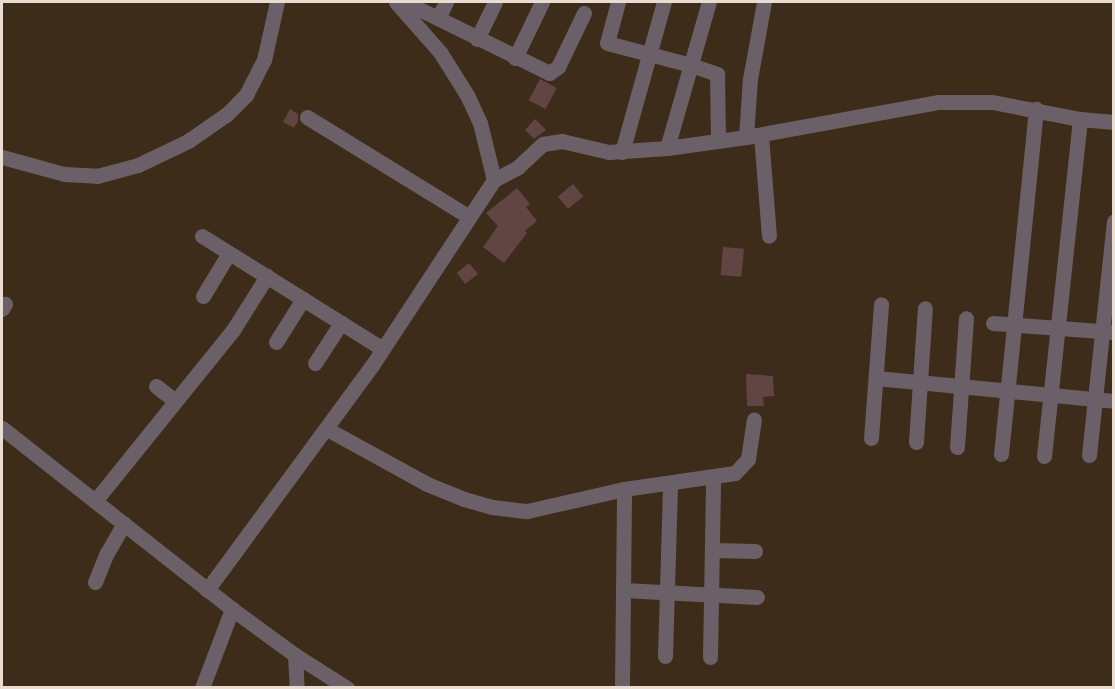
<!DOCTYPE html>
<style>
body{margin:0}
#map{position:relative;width:1115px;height:689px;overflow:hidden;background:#3d2c19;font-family:"Roboto Condensed",sans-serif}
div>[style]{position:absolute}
.building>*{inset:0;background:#614542;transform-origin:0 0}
.minor>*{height:15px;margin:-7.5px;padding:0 7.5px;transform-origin:7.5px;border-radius:7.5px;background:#6b6067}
span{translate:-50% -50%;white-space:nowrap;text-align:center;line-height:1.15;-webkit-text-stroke:4.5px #3d2c19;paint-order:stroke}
.frame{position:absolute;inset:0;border:3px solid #e9ddd2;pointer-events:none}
</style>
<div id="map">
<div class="building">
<i style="left:540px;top:79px;width:19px;height:24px;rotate:28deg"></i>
<i style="clip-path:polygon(290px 109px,298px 114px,298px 121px,294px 128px,283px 122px)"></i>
<i style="clip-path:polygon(535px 119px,546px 130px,534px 139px,525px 130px)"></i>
<i style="left:573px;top:184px;width:16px;height:20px;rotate:50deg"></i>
<i style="clip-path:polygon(517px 188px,530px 204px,526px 207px,537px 221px,525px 231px,527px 233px,504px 263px,483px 247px,498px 226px,486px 213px)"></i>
<i style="left:723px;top:247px;width:21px;height:28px;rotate:5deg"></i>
<i style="left:469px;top:263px;width:14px;height:16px;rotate:51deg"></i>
<i style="clip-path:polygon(746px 374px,773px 376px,774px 396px,763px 397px,764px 406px,747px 406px)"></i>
</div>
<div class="minor">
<i style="left:396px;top:2px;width:67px;rotate:48.7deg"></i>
<i style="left:440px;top:52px;width:51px;rotate:57.9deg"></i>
<i style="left:467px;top:95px;width:31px;rotate:65deg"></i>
<i style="left:480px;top:123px;width:59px;rotate:76.2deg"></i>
<i style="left:405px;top:2px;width:161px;rotate:26.2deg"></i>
<i style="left:549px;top:73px;width:11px;rotate:-34deg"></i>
<i style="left:558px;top:67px;width:60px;rotate:-64.3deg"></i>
<i style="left:618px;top:2px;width:42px;rotate:105deg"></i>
<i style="left:607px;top:43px;width:87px;rotate:14.7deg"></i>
<i style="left:691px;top:65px;width:28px;rotate:19deg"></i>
<i style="left:717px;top:74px;width:66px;rotate:89.1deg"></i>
<i style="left:438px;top:18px;width:18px;rotate:-63deg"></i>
<i style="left:477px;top:39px;width:41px;rotate:-64.1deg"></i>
<i style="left:515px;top:58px;width:62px;rotate:-64.3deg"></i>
<i style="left:307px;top:117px;width:189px;rotate:31.6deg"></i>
<i style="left:761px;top:135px;width:101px;rotate:85.5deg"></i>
<i style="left:746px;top:137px;width:58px;rotate:-86.1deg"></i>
<i style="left:750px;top:79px;width:78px;rotate:-79.7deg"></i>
<i style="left:667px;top:148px;width:152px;rotate:-74deg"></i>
<i style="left:622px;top:152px;width:156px;rotate:-74.4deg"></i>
<i style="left:2px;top:157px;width:64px;rotate:15.3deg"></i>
<i style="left:64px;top:174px;width:33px;rotate:3deg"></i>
<i style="left:97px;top:176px;width:42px;rotate:-15deg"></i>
<i style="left:138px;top:165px;width:55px;rotate:-25.6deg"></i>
<i style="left:188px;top:141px;width:47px;rotate:-34.7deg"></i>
<i style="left:227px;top:114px;width:27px;rotate:-45deg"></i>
<i style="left:246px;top:95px;width:39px;rotate:-63deg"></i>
<i style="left:264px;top:60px;width:59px;rotate:-77.4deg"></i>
<i style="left:202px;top:236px;width:213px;rotate:32deg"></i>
<i style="left:203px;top:296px;width:50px;rotate:-58.8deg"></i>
<i style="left:2px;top:309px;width:6px;rotate:-59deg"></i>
<i style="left:993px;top:323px;width:121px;rotate:4.3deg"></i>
<i style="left:276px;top:342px;width:51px;rotate:-57.9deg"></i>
<i style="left:315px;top:363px;width:48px;rotate:-57deg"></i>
<i style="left:876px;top:378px;width:239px;rotate:5.5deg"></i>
<i style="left:156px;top:386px;width:24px;rotate:38deg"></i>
<i style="left:2px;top:428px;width:293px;rotate:38.2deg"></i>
<i style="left:232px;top:609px;width:78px;rotate:36.1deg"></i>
<i style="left:295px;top:655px;width:62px;rotate:32.4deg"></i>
<i style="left:327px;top:429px;width:114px;rotate:28.8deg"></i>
<i style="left:427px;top:484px;width:40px;rotate:22deg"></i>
<i style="left:464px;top:499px;width:29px;rotate:16deg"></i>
<i style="left:492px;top:507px;width:35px;rotate:7deg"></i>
<i style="left:527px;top:511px;width:99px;rotate:-12.8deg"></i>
<i style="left:624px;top:489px;width:112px;rotate:-8.2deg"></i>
<i style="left:735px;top:473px;width:19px;rotate:-47deg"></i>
<i style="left:748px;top:459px;width:40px;rotate:-81.5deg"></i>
<i style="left:871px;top:438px;width:134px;rotate:-85.7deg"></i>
<i style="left:916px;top:442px;width:134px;rotate:-86.2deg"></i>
<i style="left:957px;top:447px;width:129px;rotate:-86deg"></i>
<i style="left:1001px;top:454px;width:347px;rotate:-84.2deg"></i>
<i style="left:1089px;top:455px;width:235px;rotate:-83.9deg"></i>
<i style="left:1044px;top:456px;width:339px;rotate:-83.9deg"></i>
<i style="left:95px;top:501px;width:220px;rotate:-51.1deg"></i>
<i style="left:233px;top:330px;width:64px;rotate:-57.8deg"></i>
<i style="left:712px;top:550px;width:43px;rotate:1.3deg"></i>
<i style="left:95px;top:582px;width:31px;rotate:-68deg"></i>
<i style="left:107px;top:553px;width:34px;rotate:-60deg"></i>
<i style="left:207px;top:590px;width:277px;rotate:-53.7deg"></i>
<i style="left:371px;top:367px;width:224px;rotate:-56.7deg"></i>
<i style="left:494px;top:180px;width:27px;rotate:-28deg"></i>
<i style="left:518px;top:167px;width:34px;rotate:-43deg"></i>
<i style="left:543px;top:144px;width:19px;rotate:-9deg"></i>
<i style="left:562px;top:141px;width:48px;rotate:13.2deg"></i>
<i style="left:609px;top:152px;width:58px;rotate:-3.9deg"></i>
<i style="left:667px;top:148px;width:80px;rotate:-7.9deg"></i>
<i style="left:746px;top:137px;width:196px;rotate:-10.3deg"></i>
<i style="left:939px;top:102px;width:53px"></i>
<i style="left:992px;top:102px;width:90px;rotate:10.9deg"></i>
<i style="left:1080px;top:119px;width:34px;rotate:5deg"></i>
<i style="left:623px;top:590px;width:134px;rotate:3deg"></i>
<i style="left:295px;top:655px;width:33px;rotate:87deg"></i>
<i style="left:665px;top:656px;width:173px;rotate:-88.3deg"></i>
<i style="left:710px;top:657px;width:180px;rotate:-89deg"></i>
<i style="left:202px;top:688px;width:85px;rotate:-69.2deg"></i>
<i style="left:622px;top:688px;width:199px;rotate:-89.4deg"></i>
</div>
<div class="frame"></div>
</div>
